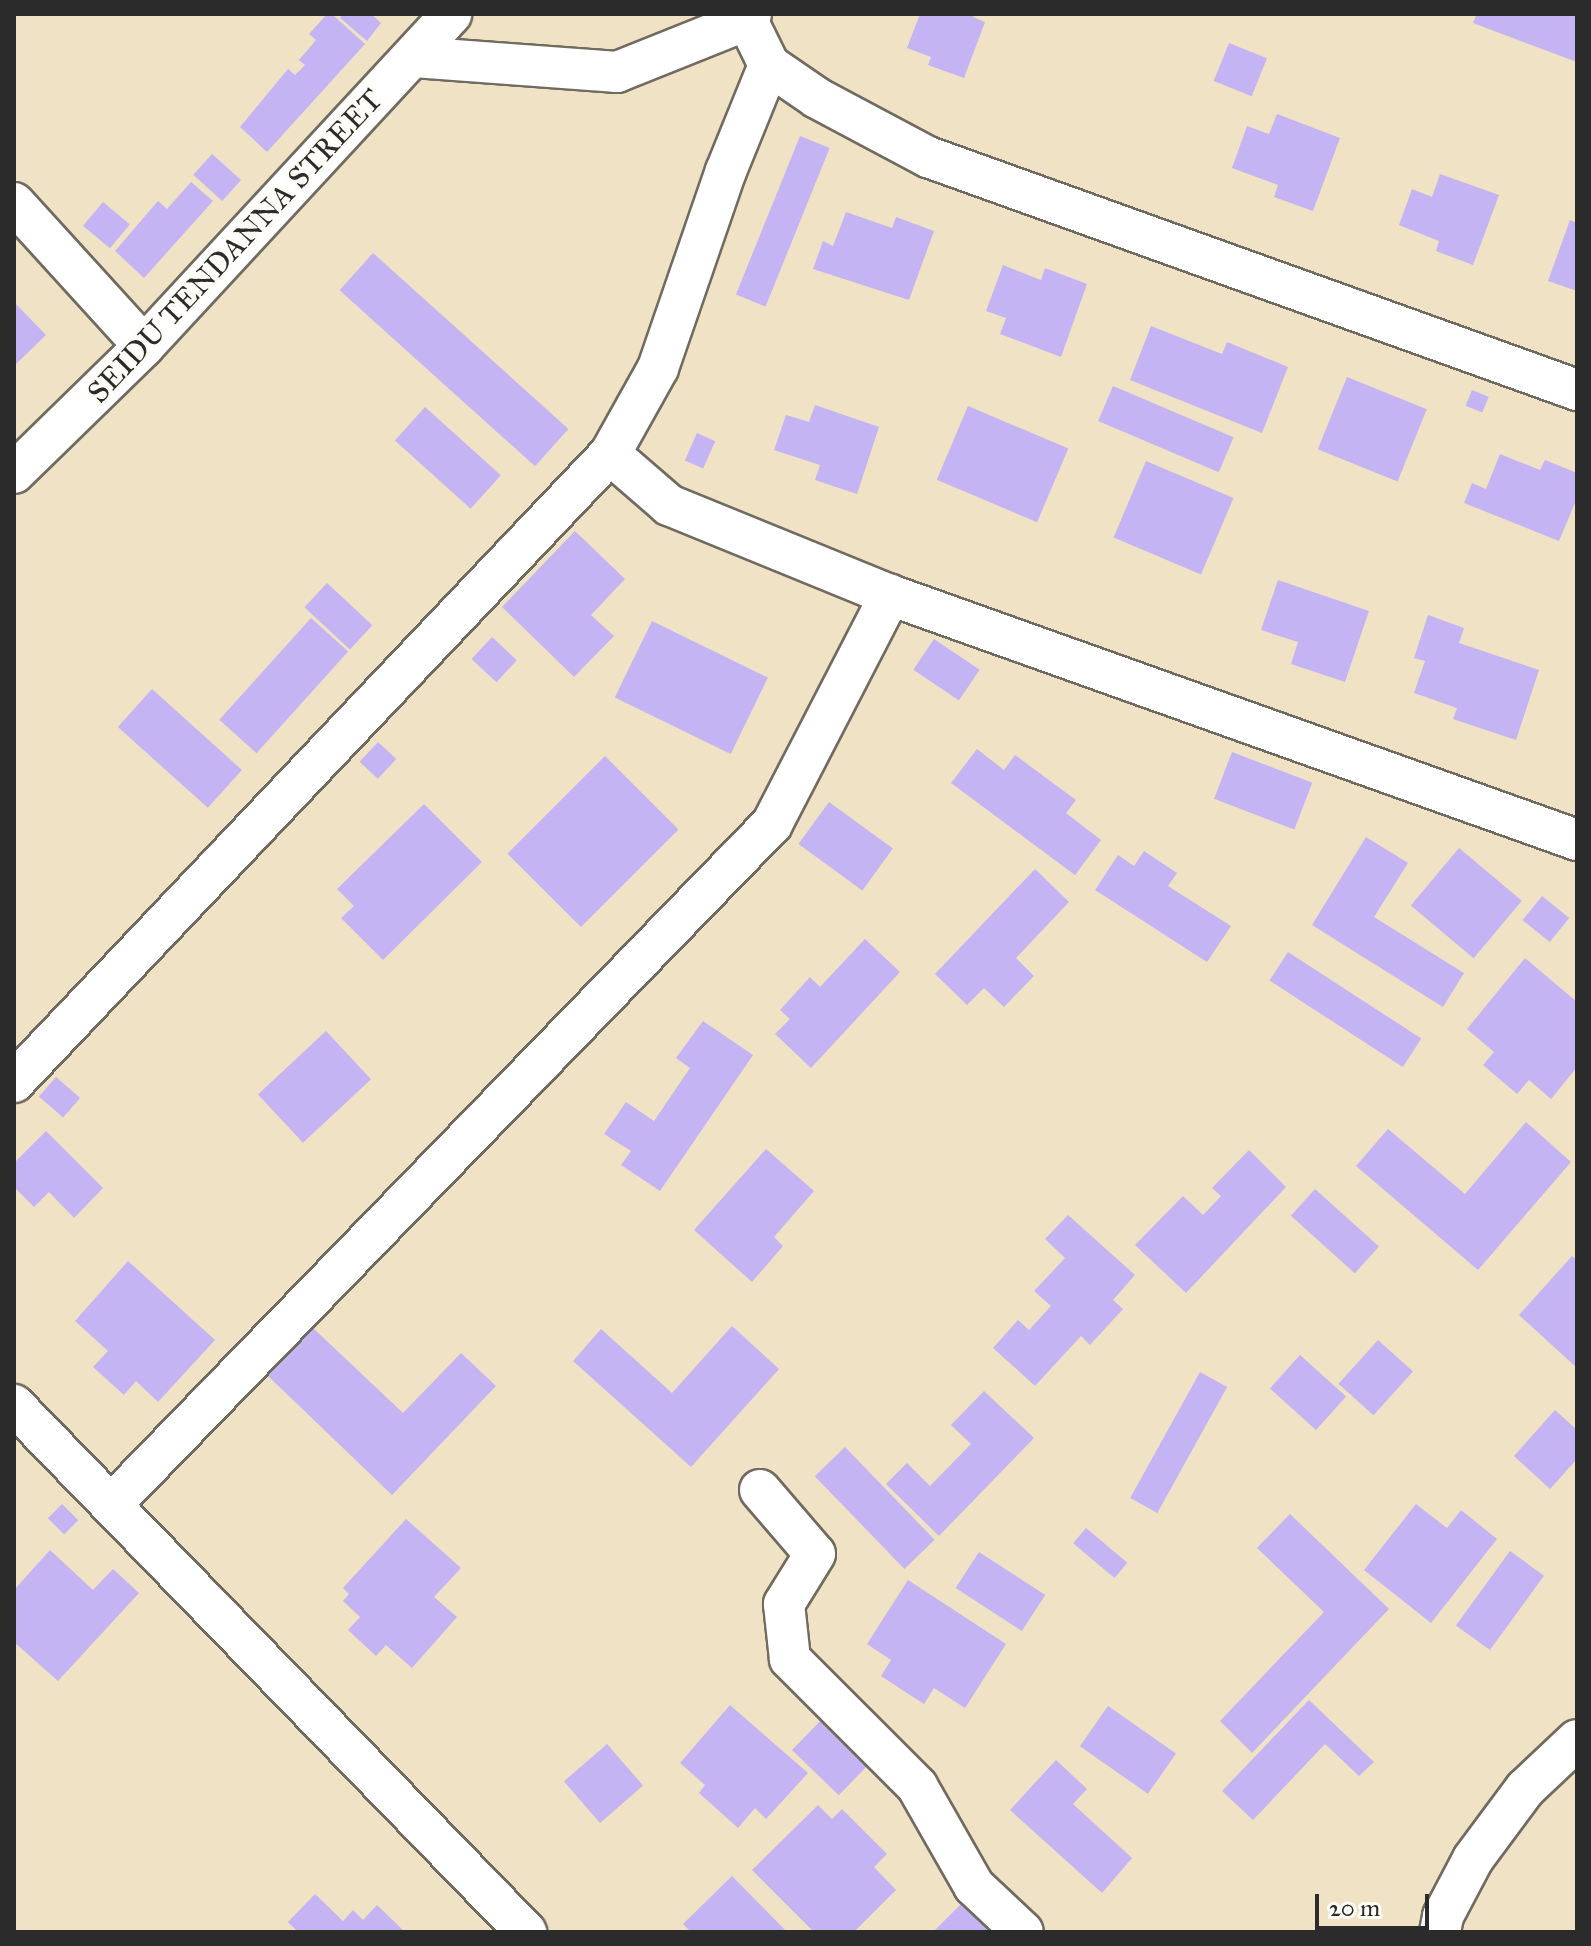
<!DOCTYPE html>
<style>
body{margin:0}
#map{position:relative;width:1591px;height:1946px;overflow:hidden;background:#f0e2c4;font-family:"IM FELL Great Primer",serif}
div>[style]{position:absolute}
.building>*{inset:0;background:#c4b4f3;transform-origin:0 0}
.roads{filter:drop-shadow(2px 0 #706b61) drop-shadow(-2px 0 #706b61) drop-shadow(0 2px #706b61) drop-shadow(0 -2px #706b61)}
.street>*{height:40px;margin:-20px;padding:0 20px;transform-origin:20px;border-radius:20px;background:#fff}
span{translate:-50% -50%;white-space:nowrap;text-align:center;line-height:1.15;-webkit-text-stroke:7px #fdfcf7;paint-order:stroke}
.street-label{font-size:30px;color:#2b2b2b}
.frame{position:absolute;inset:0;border:16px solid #2b2b2b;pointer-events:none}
.scale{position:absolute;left:1315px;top:1894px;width:114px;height:36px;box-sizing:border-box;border:4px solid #2b2b2b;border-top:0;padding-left:10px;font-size:24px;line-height:28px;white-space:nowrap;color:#2b2b2b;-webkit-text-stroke:6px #fdfcf7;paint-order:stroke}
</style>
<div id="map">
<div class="building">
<i style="clip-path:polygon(327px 14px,332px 14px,365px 44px,267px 152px,240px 127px,288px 69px,295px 75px,305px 65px,299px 60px,316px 40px,309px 34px)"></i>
<i style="clip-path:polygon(343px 14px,371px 14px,381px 23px,367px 41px,340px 18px)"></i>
<i style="clip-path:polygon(920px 14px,975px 14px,973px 17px,985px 22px,964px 78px,928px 65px,931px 57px,907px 48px)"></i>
<i style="clip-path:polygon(1477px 14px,1577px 14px,1577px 62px,1473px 23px)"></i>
<i style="left:1229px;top:43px;width:41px;height:41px;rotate:22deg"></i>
<i style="clip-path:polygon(1277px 114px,1340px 138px,1313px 211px,1274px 197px,1278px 185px,1232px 168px,1247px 126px,1269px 134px)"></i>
<i style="left:800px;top:136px;width:32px;height:171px;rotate:22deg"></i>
<i style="left:212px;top:154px;width:39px;height:28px;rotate:42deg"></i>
<i style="clip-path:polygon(1440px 174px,1499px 195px,1473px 265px,1436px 251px,1439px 241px,1399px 225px,1412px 189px,1432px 197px)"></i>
<i style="clip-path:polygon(191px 182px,213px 201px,144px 278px,115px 251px,158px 201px,167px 209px)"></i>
<i style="left:103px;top:202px;width:35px;height:31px;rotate:40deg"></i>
<i style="clip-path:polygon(846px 212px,892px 228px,896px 217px,934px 231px,909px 300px,813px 269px,823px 241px,833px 246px)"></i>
<i style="clip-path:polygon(1570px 220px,1577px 223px,1577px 291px,1548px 281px)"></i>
<i style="left:373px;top:253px;width:263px;height:50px;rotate:42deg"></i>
<i style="clip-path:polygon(1003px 265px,1041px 280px,1045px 268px,1087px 284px,1061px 357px,1000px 334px,1006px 318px,986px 311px)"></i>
<i style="clip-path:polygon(14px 302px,46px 335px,14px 366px)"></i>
<i style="clip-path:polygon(1151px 326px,1222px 354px,1227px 342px,1288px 367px,1262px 433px,1130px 380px)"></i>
<i style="left:1347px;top:377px;width:86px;height:78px;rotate:22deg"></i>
<i style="left:1113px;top:386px;width:131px;height:38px;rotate:23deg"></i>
<i style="left:1472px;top:390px;width:18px;height:17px;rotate:22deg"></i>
<i style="clip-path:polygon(815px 405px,879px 427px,857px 494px,815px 480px,820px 465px,774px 450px,786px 415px,809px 422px)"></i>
<i style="left:968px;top:406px;width:109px;height:80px;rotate:23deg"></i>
<i style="left:425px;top:407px;width:102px;height:45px;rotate:42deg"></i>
<i style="left:697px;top:433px;width:20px;height:30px;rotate:24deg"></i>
<i style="clip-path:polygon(1500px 454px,1540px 470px,1545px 460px,1577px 473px,1577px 498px,1559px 541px,1464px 503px,1472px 483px,1486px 489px)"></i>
<i style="left:1146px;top:461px;width:95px;height:83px;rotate:23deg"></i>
<i style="clip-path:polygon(575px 531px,625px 579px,591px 615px,614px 636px,574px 677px,502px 607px)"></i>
<i style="clip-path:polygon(1278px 580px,1369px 611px,1345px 682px,1291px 664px,1298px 642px,1261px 630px)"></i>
<i style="left:327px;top:583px;width:62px;height:33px;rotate:43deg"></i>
<i style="clip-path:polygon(1428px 615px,1464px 628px,1459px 643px,1539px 670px,1516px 740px,1453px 719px,1457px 708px,1414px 693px,1425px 661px,1414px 658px)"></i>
<i style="left:311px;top:618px;width:50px;height:137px;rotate:42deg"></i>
<i style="left:652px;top:621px;width:129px;height:85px;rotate:26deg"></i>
<i style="left:492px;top:637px;width:34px;height:30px;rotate:43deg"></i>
<i style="left:934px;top:639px;width:55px;height:37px;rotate:34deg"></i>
<i style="left:152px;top:689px;width:121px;height:51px;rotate:42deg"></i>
<i style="left:378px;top:742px;width:25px;height:27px;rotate:43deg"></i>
<i style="clip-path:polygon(977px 749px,1004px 770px,1015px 755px,1076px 800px,1066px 813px,1101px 840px,1075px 875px,951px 783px)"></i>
<i style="left:1232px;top:752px;width:86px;height:50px;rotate:21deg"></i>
<i style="left:605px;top:756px;width:104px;height:138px;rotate:45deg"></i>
<i style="left:829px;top:802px;width:79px;height:52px;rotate:36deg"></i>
<i style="clip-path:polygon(424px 804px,482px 862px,383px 960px,341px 918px,354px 906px,337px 889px)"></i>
<i style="clip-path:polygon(1366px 837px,1408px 863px,1374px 917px,1464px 973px,1443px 1007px,1312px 925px)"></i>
<i style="left:1459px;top:848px;width:82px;height:75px;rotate:40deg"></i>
<i style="clip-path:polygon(1144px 851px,1177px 873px,1168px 886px,1231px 926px,1207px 962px,1095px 890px,1118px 855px,1134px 866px)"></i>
<i style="clip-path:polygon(1035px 869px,1069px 902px,1016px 958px,1034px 976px,1004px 1007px,984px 988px,967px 1005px,935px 974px)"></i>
<i style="left:1542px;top:896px;width:35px;height:31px;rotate:39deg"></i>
<i style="clip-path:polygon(865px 939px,900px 972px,811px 1068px,775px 1034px,790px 1019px,780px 1010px,810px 977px,820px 987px)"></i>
<i style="left:1288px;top:952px;width:159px;height:34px;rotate:33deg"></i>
<i style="clip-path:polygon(1525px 958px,1577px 1002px,1577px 1067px,1551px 1099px,1529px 1080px,1517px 1094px,1483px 1065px,1494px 1052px,1467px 1029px)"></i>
<i style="clip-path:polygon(703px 1021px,753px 1055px,660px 1191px,621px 1165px,631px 1151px,604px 1134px,626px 1102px,654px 1121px,690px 1068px,676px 1058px)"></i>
<i style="left:326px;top:1031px;width:66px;height:93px;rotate:47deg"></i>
<i style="left:56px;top:1077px;width:32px;height:26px;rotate:41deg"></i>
<i style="clip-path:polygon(1526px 1122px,1571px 1162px,1478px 1270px,1356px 1166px,1388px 1129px,1465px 1194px)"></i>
<i style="clip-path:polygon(46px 1131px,103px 1188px,74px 1218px,49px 1192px,34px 1207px,14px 1187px,14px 1163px)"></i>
<i style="clip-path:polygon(766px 1149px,814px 1191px,774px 1237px,783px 1246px,752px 1282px,694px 1230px)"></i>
<i style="clip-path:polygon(1249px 1150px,1286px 1187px,1186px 1293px,1135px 1245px,1183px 1196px,1203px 1215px,1221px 1196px,1212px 1188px)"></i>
<i style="left:1315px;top:1189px;width:86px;height:36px;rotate:42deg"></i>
<i style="clip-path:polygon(1068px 1215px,1135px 1275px,1113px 1300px,1123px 1309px,1090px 1345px,1081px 1336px,1035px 1386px,993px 1348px,1018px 1320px,1029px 1330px,1051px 1306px,1034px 1291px,1065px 1258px,1045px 1239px)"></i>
<i style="clip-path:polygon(1572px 1256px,1577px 1260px,1577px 1368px,1519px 1315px)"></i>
<i style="clip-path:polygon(128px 1261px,215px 1340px,158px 1402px,136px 1381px,124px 1395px,93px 1367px,108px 1351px,75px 1321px)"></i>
<i style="clip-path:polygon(732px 1326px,779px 1369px,691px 1467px,573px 1361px,601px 1329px,672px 1393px)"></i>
<i style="clip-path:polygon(312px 1327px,403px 1413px,461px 1353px,496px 1386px,392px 1495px,266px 1374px)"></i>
<i style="left:1378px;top:1340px;width:47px;height:59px;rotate:42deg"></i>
<i style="left:1300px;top:1355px;width:62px;height:45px;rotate:42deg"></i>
<i style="left:1200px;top:1372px;width:31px;height:144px;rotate:29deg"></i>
<i style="clip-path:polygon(984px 1391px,1034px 1438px,939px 1536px,886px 1484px,907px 1463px,930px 1486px,971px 1444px,951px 1425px)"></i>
<i style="clip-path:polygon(1555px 1410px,1577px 1430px,1577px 1459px,1550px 1489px,1514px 1456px)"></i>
<i style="left:845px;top:1447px;width:129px;height:42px;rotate:46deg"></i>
<i style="left:62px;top:1504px;width:23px;height:20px;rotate:45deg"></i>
<i style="clip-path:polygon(1416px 1504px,1447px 1528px,1461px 1510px,1497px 1539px,1431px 1623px,1364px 1570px)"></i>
<i style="clip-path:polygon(1290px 1514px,1389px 1609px,1252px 1753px,1220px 1721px,1324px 1612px,1257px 1548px)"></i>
<i style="clip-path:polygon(406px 1519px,461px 1568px,434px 1597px,457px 1617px,412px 1668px,386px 1645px,376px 1656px,348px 1630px,360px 1617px,343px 1601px,349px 1594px,343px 1588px)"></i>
<i style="left:1086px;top:1528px;width:54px;height:20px;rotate:40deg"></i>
<i style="clip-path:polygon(50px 1550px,93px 1590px,113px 1569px,139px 1593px,58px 1681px,14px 1642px,14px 1590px)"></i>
<i style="left:1510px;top:1551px;width:42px;height:92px;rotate:36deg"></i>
<i style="left:979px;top:1552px;width:79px;height:43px;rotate:33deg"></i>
<i style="clip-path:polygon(908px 1580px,1006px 1644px,965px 1708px,934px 1688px,924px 1704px,881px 1676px,891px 1660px,867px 1644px)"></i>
<i style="clip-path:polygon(1309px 1700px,1374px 1762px,1359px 1776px,1325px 1744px,1253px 1820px,1222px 1791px)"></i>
<i style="clip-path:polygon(730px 1705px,808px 1773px,766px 1819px,755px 1808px,738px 1828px,699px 1793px,705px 1785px,680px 1763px)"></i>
<i style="left:1108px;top:1706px;width:83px;height:49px;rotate:35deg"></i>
<i style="left:824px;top:1717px;width:65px;height:46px;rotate:44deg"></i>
<i style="left:607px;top:1744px;width:55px;height:57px;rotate:49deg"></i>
<i style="clip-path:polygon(1056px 1760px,1087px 1789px,1073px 1804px,1132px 1858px,1102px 1893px,1010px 1810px)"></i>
<i style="clip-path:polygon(818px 1805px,832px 1819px,842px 1809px,887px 1854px,874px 1867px,896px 1890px,854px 1932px,814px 1932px,752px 1870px)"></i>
<i style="clip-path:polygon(732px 1876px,787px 1932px,691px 1932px,683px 1924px)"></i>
<i style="clip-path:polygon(315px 1894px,343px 1921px,353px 1910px,363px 1920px,377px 1905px,405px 1932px,298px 1932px,288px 1922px)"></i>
<i style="clip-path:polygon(965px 1900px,998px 1932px,933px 1932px)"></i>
</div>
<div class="roads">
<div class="street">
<i style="left:751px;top:14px;width:7px;rotate:124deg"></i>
<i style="left:747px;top:20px;width:50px;rotate:63.9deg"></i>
<i style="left:769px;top:65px;width:58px;rotate:34.5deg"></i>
<i style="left:817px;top:98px;width:126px;rotate:28deg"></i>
<i style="left:928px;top:157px;width:690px;rotate:19.75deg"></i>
<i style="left:414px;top:57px;width:204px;rotate:4.2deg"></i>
<i style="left:617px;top:72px;width:140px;rotate:-21.8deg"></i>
<i style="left:14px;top:203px;width:193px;rotate:47.7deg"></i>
<i style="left:610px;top:454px;width:78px;rotate:40.8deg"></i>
<i style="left:669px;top:505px;width:239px;rotate:22.2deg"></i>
<i style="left:890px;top:595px;width:729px;rotate:19.63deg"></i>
<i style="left:14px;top:473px;width:182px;rotate:-44.3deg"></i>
<i style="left:144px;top:346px;width:452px;rotate:-47.2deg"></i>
<i style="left:14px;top:1082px;width:866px;rotate:-46.5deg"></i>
<i style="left:610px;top:454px;width:98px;rotate:-60.8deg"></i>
<i style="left:658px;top:368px;width:208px;rotate:-71deg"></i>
<i style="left:726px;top:171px;width:114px;rotate:-67.9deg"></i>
<i style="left:14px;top:1405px;width:735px;rotate:45.83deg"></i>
<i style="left:760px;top:1490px;width:84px;rotate:49.3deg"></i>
<i style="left:815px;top:1554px;width:59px;rotate:121.8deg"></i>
<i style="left:784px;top:1604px;width:55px;rotate:83.8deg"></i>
<i style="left:790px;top:1659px;width:180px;rotate:45deg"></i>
<i style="left:917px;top:1786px;width:115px;rotate:60.3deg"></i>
<i style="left:974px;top:1886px;width:67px;rotate:43.2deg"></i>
<i style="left:113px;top:1503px;width:946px;rotate:-45.86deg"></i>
<i style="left:772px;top:824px;width:258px;rotate:-62.7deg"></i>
<i style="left:1440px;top:1932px;width:16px;rotate:-79deg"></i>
<i style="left:1443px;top:1916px;width:64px;rotate:-62.2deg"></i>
<i style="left:1473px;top:1859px;width:87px;rotate:-53.4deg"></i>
<i style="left:1525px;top:1789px;width:71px;rotate:-43.3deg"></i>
</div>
</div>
<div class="street-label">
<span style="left:235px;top:246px;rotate:-47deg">SEIDU TENDANNA STREET</span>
</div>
<div class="frame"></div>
<div class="scale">20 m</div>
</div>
